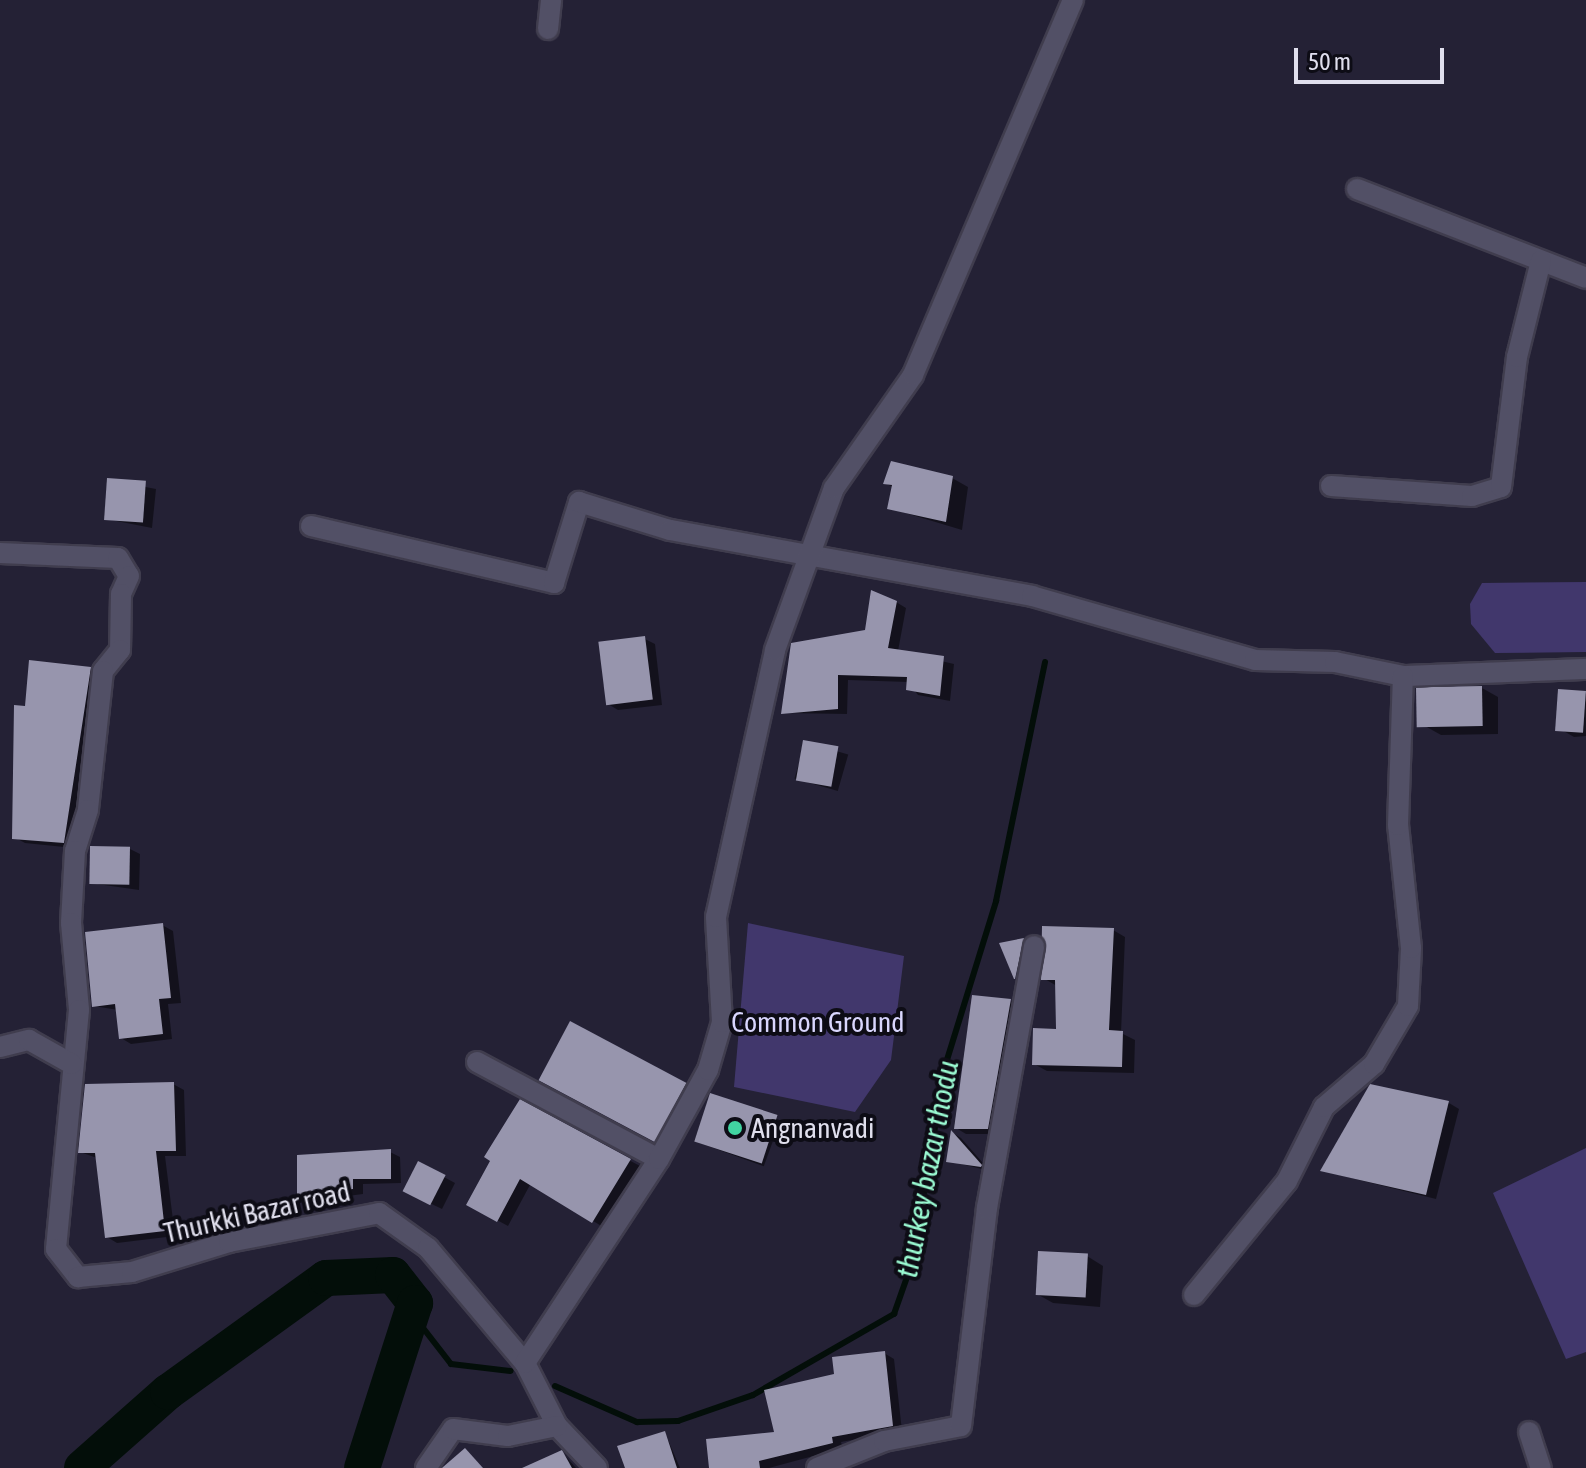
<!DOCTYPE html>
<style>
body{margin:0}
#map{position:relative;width:1586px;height:1468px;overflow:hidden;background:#242135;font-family:"Asap Condensed",sans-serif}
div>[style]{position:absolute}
.green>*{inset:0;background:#41376c}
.shadow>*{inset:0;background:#0007;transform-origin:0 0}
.stream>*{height:6px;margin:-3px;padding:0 3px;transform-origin:3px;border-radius:3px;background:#030e09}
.river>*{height:36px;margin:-18px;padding:0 18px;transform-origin:18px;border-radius:18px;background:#030e09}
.building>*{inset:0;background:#9795ad;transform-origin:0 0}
.roads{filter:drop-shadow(2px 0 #403d4e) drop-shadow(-2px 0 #403d4e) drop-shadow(0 2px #403d4e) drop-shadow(0 -2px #403d4e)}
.minor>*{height:20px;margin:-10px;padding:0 10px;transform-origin:10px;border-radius:10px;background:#525066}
.dots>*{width:22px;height:22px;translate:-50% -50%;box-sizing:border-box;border:4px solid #0d0c15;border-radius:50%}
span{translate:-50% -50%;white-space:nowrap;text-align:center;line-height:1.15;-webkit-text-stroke:8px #0d0c15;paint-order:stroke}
.park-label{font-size:28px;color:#d9d6fd}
.poi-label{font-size:28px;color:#e0dfed}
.left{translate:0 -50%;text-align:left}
.street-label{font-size:28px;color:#e0dfed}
.water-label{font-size:30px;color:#9afad2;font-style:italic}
.scale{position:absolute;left:1294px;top:48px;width:150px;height:36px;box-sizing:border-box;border:4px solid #e0dfed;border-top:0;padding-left:10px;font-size:24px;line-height:28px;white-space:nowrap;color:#e0dfed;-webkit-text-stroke:6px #0d0c15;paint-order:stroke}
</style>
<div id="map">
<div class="green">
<i style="clip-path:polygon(1586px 582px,1586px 652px,1495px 653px,1471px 624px,1470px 604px,1482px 583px)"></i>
<i style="clip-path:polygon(748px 923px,904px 956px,891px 1060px,855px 1112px,734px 1087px)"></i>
<i style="clip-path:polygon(1586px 1148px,1586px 1352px,1566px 1359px,1493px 1193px)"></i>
</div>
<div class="shadow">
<i style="clip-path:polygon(952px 478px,968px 487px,962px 530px,889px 508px,893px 487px,885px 483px)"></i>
<i style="clip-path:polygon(109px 480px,156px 489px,152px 528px,106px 519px)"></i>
<i style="clip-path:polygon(896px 602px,906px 608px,898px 651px,954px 664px,950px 701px,918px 695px,908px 682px,848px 680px,847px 714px,783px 713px)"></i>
<i style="clip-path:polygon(645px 639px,655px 644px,662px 705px,618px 710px,608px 704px)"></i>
<i style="clip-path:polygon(90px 669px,101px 675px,74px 848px,25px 843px,14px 837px,26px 708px)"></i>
<i style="clip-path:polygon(1482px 688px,1498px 697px,1498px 734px,1441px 735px,1425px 726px)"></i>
<i style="clip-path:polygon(1586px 691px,1586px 736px,1574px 737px,1560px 729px)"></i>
<i style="left:805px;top:742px;width:45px;height:38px;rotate:16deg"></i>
<i style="clip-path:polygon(130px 849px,140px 854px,139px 890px,90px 883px)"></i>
<i style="clip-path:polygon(162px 925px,173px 931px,181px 1003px,168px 1004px,172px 1039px,131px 1044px,121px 1038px,118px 1010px,94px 1006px)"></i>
<i style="clip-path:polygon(1113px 930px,1125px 937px,1121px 1033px,1135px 1040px,1134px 1073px,1047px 1071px,1034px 1064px,1058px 1031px,1057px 986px,1043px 978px)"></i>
<i style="clip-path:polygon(1024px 940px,1034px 945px,1025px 983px,1002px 944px)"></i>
<i style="clip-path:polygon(1011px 1001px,1021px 1007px,998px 1134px,966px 1134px,956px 1128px)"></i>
<i style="left:570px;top:1024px;width:142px;height:62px;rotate:28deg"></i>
<i style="clip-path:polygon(173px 1084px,184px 1090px,186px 1156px,165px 1156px,175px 1236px,117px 1243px,107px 1237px,97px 1158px,80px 1152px)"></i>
<i style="left:711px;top:1095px;width:74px;height:49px;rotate:20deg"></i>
<i style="clip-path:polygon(520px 1102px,640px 1166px,603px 1227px,531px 1183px,508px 1226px,469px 1205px)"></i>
<i style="clip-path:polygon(1449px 1103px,1459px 1109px,1436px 1199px,1323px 1171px)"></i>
<i style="clip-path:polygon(953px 1133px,961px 1138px,990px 1171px,949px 1161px)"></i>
<i style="clip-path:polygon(390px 1152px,400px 1157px,401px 1183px,363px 1184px,363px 1194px,309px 1201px,299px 1195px)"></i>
<i style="clip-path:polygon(418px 1163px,455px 1183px,442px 1209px,415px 1196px)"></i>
<i style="clip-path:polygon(1087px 1256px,1103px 1266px,1100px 1307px,1053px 1303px,1037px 1294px)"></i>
<i style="clip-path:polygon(884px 1353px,894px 1359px,902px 1431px,841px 1442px,843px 1448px,769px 1468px,711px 1468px,776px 1434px,836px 1376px)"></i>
<i style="clip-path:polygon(665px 1433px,680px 1468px,627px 1468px)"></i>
<i style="clip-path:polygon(562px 1452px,576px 1468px,527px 1468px)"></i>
</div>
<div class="stream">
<i style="left:413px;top:1315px;width:62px;rotate:52.2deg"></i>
<i style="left:451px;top:1364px;width:60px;rotate:6.7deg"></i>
<i style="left:555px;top:1386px;width:90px;rotate:23.7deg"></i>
<i style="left:637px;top:1422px;width:41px;rotate:-1.4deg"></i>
<i style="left:678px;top:1421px;width:79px;rotate:-19.1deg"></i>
<i style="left:753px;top:1395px;width:163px;rotate:-29.9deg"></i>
<i style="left:894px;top:1314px;width:54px;rotate:-70.6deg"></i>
<i style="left:912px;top:1263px;width:203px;rotate:-80.4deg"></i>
<i style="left:946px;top:1063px;width:170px;rotate:-72.8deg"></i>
<i style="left:996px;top:901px;width:244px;rotate:-78.4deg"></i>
</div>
<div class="river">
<i style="left:82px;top:1468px;width:115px;rotate:-41.5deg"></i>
<i style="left:168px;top:1392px;width:195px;rotate:-35.8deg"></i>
<i style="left:326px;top:1278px;width:67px;rotate:-2.6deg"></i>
<i style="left:393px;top:1275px;width:36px;rotate:52deg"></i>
<i style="left:415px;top:1303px;width:173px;rotate:107.8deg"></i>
</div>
<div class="building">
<i style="clip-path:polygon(891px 461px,953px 476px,946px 522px,887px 509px,892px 485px,883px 484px)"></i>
<i style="left:107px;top:478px;width:39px;height:42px;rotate:4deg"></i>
<i style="clip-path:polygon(871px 590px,897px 601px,888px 648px,944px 656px,940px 696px,906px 690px,907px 677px,838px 675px,838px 709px,781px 714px,791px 643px,865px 630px)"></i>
<i style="left:645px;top:636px;width:64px;height:47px;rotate:83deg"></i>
<i style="clip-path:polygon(29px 660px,91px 667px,64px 843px,12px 839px,14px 705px,25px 706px)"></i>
<i style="left:1482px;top:686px;width:40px;height:66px;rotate:89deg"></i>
<i style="left:1558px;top:689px;width:28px;height:42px;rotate:4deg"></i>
<i style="left:803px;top:740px;width:36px;height:41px;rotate:10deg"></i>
<i style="left:90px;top:846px;width:40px;height:38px;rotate:1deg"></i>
<i style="clip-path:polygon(163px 923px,171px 998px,159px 999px,163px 1034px,119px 1039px,115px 1004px,92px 1007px,85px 932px)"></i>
<i style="clip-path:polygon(1042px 926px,1114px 928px,1109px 1030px,1123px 1031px,1122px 1067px,1032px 1065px,1033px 1028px,1056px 1029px,1055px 980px,1041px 980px)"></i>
<i style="clip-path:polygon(1024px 938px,1015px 979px,1014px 979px,999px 943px)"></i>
<i style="clip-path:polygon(972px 995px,1011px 999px,988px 1129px,954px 1129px)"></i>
<i style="left:570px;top:1021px;width:132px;height:67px;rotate:28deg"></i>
<i style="clip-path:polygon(174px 1082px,176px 1151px,156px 1151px,165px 1231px,105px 1238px,95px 1153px,78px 1153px,85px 1084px)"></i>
<i style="clip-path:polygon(1370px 1084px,1449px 1101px,1426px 1195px,1320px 1171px)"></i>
<i style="left:710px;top:1093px;width:71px;height:51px;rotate:18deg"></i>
<i style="clip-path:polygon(520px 1099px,631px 1159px,592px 1223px,520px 1179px,497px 1222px,466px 1205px,490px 1161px,484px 1157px)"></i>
<i style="clip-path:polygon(951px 1130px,982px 1165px,981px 1167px,946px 1162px)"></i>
<i style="clip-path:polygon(391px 1149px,391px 1179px,353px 1179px,353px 1189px,297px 1196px,297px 1155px)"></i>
<i style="left:418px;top:1161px;width:31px;height:34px;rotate:27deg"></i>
<i style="left:1038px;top:1251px;width:50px;height:44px;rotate:3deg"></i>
<i style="clip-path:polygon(885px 1351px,893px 1426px,832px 1437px,833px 1443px,759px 1461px,760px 1468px,709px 1468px,706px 1439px,774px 1432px,764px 1390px,834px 1374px,832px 1357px)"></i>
<i style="clip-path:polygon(665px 1431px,677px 1468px,625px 1468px,617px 1446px)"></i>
<i style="clip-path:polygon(465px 1448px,483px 1468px,442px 1468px,443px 1467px)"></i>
<i style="clip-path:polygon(562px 1450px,572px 1468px,522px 1468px)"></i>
</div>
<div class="roads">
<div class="minor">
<i style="left:548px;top:29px;width:29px;rotate:-84deg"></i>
<i style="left:1357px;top:189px;width:246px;rotate:21.2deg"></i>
<i style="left:1331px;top:486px;width:141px;rotate:4.1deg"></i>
<i style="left:1472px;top:496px;width:30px;rotate:-17deg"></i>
<i style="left:1501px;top:487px;width:131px;rotate:-83deg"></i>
<i style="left:1517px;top:357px;width:99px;rotate:-76deg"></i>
<i style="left:311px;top:526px;width:250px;rotate:13.2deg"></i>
<i style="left:554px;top:583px;width:85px;rotate:-72.8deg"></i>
<i style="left:579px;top:502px;width:95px;rotate:17.1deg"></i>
<i style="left:670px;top:530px;width:368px;rotate:10.3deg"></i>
<i style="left:1032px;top:596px;width:232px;rotate:16deg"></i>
<i style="left:1255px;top:660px;width:80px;rotate:1.4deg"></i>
<i style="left:1335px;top:662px;width:69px;rotate:11.6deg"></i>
<i style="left:1403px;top:676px;width:183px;rotate:-2.2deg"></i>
<i style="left:0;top:553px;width:118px;rotate:2.4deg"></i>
<i style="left:118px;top:558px;width:21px;rotate:59deg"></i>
<i style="left:129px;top:576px;width:20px;rotate:114deg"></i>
<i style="left:121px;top:594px;width:56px;rotate:91deg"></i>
<i style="left:120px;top:650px;width:27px;rotate:129deg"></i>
<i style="left:103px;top:671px;width:140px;rotate:96.2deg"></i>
<i style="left:88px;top:810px;width:43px;rotate:107.6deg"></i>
<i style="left:75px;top:851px;width:72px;rotate:93.2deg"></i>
<i style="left:71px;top:923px;width:87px;rotate:84.7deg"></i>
<i style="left:79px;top:1010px;width:240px;rotate:95.5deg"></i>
<i style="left:56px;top:1249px;width:36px;rotate:52deg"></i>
<i style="left:78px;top:1277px;width:54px;rotate:-5.3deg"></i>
<i style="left:132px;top:1272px;width:102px;rotate:-17.2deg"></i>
<i style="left:229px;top:1242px;width:153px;rotate:-10.9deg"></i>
<i style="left:379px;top:1213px;width:60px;rotate:35.5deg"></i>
<i style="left:428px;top:1248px;width:150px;rotate:49.9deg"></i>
<i style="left:525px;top:1363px;width:71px;rotate:63.1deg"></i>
<i style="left:557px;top:1426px;width:58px;rotate:46.4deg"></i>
<i style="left:0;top:1047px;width:30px;rotate:-14deg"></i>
<i style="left:29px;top:1040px;width:49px;rotate:29.2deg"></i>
<i style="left:477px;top:1062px;width:206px;rotate:28.1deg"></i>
<i style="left:1194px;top:1295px;width:147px;rotate:-50.8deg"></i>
<i style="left:1287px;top:1181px;width:83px;rotate:-63.4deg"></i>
<i style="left:1324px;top:1107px;width:66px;rotate:-40.7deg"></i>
<i style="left:1374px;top:1064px;width:67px;rotate:-59.6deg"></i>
<i style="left:1408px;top:1006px;width:58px;rotate:-87deg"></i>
<i style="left:1411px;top:948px;width:124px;rotate:-96deg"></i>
<i style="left:1398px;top:825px;width:149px;rotate:-88.1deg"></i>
<i style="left:525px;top:1363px;width:244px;rotate:-56.7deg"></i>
<i style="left:659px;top:1159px;width:102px;rotate:-61.2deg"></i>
<i style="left:708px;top:1070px;width:50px;rotate:-73.7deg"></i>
<i style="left:722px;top:1022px;width:105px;rotate:-93.3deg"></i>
<i style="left:716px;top:917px;width:273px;rotate:-77.5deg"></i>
<i style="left:775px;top:650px;width:172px;rotate:-70deg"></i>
<i style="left:834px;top:488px;width:138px;rotate:-55deg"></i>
<i style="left:913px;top:375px;width:408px;rotate:-66.9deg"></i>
<i style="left:1529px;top:1432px;width:38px;rotate:72deg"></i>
<i style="left:426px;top:1468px;width:47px;rotate:-55.3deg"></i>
<i style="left:453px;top:1429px;width:55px;rotate:7.3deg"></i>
<i style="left:508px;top:1436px;width:50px;rotate:-11.5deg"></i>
<i style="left:817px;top:1468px;width:72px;rotate:-21.9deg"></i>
<i style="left:884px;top:1441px;width:78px;rotate:-11deg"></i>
<i style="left:961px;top:1426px;width:220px;rotate:-83.2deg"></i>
<i style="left:987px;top:1208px;width:266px;rotate:-79.8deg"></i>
</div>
</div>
<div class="dots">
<i style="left:735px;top:1128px;background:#41d4a1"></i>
</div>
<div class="park-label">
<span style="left:818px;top:1022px">Common Ground</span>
</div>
<div class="poi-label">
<span class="left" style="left:751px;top:1128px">Angnanvadi</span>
</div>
<div class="street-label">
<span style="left:257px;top:1212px;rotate:-13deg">Thurkki Bazar road</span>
</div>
<div class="water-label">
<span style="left:927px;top:1169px;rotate:-79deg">thurkey bazar thodu</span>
</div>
<div class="scale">50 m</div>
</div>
